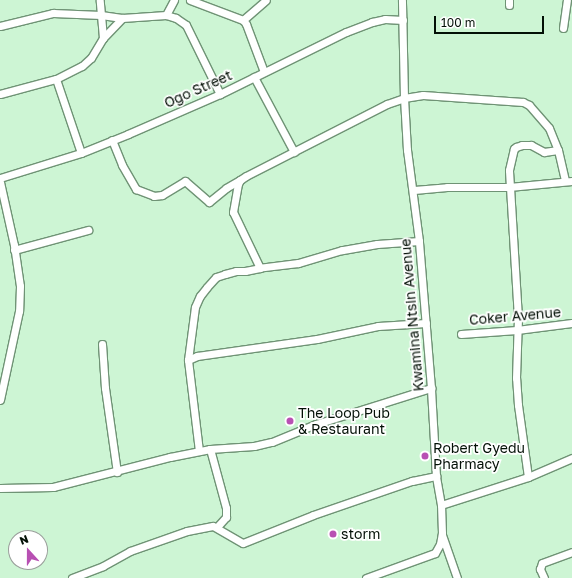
<!DOCTYPE html>
<style>
body{margin:0}
#map{position:relative;width:572px;height:578px;overflow:hidden;background:#cdf5d4;font-family:"Golos Text",sans-serif}
div>[style]{position:absolute}
.roads{filter:drop-shadow(1px 0 #6f9375) drop-shadow(-1px 0 #6f9375) drop-shadow(0 1px #6f9375) drop-shadow(0 -1px #6f9375)}
.minor>*{height:7px;margin:-3.5px;padding:0 3.5px;transform-origin:3.5px;border-radius:3.5px;background:#fff}
.dots>*{width:11px;height:11px;translate:-50% -50%;box-sizing:border-box;border:2px solid #fff;border-radius:50%}
span{translate:-50% -50%;white-space:nowrap;text-align:center;line-height:1.15;-webkit-text-stroke:3.5px #fff;paint-order:stroke}
.street-label{font-size:14px;color:#031006}
.poi-label{font-size:14px;color:#031006}
.left{translate:0 -50%;text-align:left}
.north{position:absolute;left:8px;top:530px;width:40px;height:40px;box-sizing:border-box;background:#fff;border:1px solid #9a9f9b;border-radius:50%;rotate:339deg;font-size:11px;font-weight:700;line-height:16px;text-align:center;color:#031006}
.north::after{content:'';display:block;margin:auto;width:14px;height:18px;background:#b850b3;clip-path:polygon(50% 0,100% 100%,50% 72%,0 100%)}
.scale{position:absolute;left:434px;top:16px;width:110px;height:18px;box-sizing:border-box;border:2px solid #031006;border-top:0;padding-left:5px;font-size:12px;line-height:14px;white-space:nowrap;color:#031006;-webkit-text-stroke:3px #fff;paint-order:stroke}
</style>
<div id="map">
<div class="roads">
<div class="minor">
<i style="left:190px;top:0;width:57px;rotate:20.7deg"></i>
<i style="left:243px;top:20px;width:5px;rotate:53deg"></i>
<i style="left:246px;top:24px;width:51px;rotate:69.4deg"></i>
<i style="left:509px;top:5px;width:5px;rotate:-90deg"></i>
<i style="left:166px;top:15px;width:10px;rotate:17deg"></i>
<i style="left:176px;top:18px;width:12px;rotate:35deg"></i>
<i style="left:186px;top:25px;width:77px;rotate:63.8deg"></i>
<i style="left:243px;top:20px;width:30px;rotate:-41deg"></i>
<i style="left:0;top:26px;width:55px;rotate:-13.8deg"></i>
<i style="left:53px;top:13px;width:48px;rotate:2.4deg"></i>
<i style="left:101px;top:15px;width:21px;rotate:8deg"></i>
<i style="left:122px;top:18px;width:44px;rotate:-3.9deg"></i>
<i style="left:166px;top:15px;width:17px;rotate:-62deg"></i>
<i style="left:563px;top:28px;width:28px;rotate:-82deg"></i>
<i style="left:103px;top:38px;width:28px;rotate:-46deg"></i>
<i style="left:254px;top:77px;width:85px;rotate:61.9deg"></i>
<i style="left:56px;top:79px;width:78px;rotate:71.3deg"></i>
<i style="left:0;top:94px;width:58px;rotate:-15deg"></i>
<i style="left:56px;top:79px;width:29px;rotate:-27deg"></i>
<i style="left:82px;top:66px;width:12px;rotate:-42deg"></i>
<i style="left:91px;top:58px;width:23px;rotate:-59deg"></i>
<i style="left:103px;top:38px;width:38px;rotate:-95deg"></i>
<i style="left:112px;top:140px;width:27px;rotate:68deg"></i>
<i style="left:122px;top:165px;width:28px;rotate:60deg"></i>
<i style="left:136px;top:189px;width:19px;rotate:21deg"></i>
<i style="left:154px;top:196px;width:8px;rotate:-7deg"></i>
<i style="left:162px;top:195px;width:27px;rotate:-31deg"></i>
<i style="left:185px;top:181px;width:32px;rotate:41deg"></i>
<i style="left:209px;top:202px;width:22px;rotate:-39deg"></i>
<i style="left:226px;top:188px;width:16px;rotate:-30deg"></i>
<i style="left:0;top:178px;width:85px;rotate:-17.2deg"></i>
<i style="left:81px;top:153px;width:51px;rotate:-22deg"></i>
<i style="left:128px;top:134px;width:100px;rotate:-23.5deg"></i>
<i style="left:220px;top:94px;width:140px;rotate:-26.2deg"></i>
<i style="left:346px;top:32px;width:28px;rotate:-21deg"></i>
<i style="left:372px;top:22px;width:13px;rotate:-13deg"></i>
<i style="left:385px;top:19px;width:18px;rotate:3deg"></i>
<i style="left:0;top:182px;width:65px;rotate:77.5deg"></i>
<i style="left:14px;top:245px;width:41px;rotate:81.7deg"></i>
<i style="left:20px;top:286px;width:25px;rotate:92deg"></i>
<i style="left:19px;top:311px;width:91px;rotate:102.1deg"></i>
<i style="left:414px;top:190px;width:33px;rotate:-5deg"></i>
<i style="left:447px;top:187px;width:62px"></i>
<i style="left:509px;top:187px;width:63px;rotate:-5.4deg"></i>
<i style="left:419px;top:241px;width:42px;rotate:175.9deg"></i>
<i style="left:377px;top:244px;width:36px;rotate:170deg"></i>
<i style="left:342px;top:250px;width:46px;rotate:163.5deg"></i>
<i style="left:298px;top:263px;width:38px;rotate:173deg"></i>
<i style="left:260px;top:268px;width:62px;rotate:-115.7deg"></i>
<i style="left:233px;top:212px;width:28px;rotate:-80deg"></i>
<i style="left:238px;top:184px;width:4px;rotate:-63deg"></i>
<i style="left:240px;top:180px;width:7px;rotate:-34deg"></i>
<i style="left:246px;top:176px;width:158px;rotate:-27.1deg"></i>
<i style="left:387px;top:104px;width:18px;rotate:-19deg"></i>
<i style="left:404px;top:98px;width:19px;rotate:-9deg"></i>
<i style="left:423px;top:95px;width:100px;rotate:4deg"></i>
<i style="left:523px;top:102px;width:7px;rotate:27deg"></i>
<i style="left:529px;top:105px;width:30px;rotate:49deg"></i>
<i style="left:549px;top:128px;width:24px;rotate:68deg"></i>
<i style="left:558px;top:150px;width:31px;rotate:77deg"></i>
<i style="left:14px;top:250px;width:77px;rotate:-15.1deg"></i>
<i style="left:461px;top:334px;width:56px;rotate:-4.1deg"></i>
<i style="left:517px;top:330px;width:55px;rotate:-7.3deg"></i>
<i style="left:102px;top:344px;width:44px;rotate:86.1deg"></i>
<i style="left:105px;top:388px;width:85px;rotate:81.9deg"></i>
<i style="left:188px;top:360px;width:53px;rotate:-82.5deg"></i>
<i style="left:195px;top:307px;width:12px;rotate:-66deg"></i>
<i style="left:200px;top:296px;width:11px;rotate:-52deg"></i>
<i style="left:207px;top:287px;width:13px;rotate:-48deg"></i>
<i style="left:216px;top:277px;width:9px;rotate:-18deg"></i>
<i style="left:225px;top:274px;width:11px;rotate:-15deg"></i>
<i style="left:236px;top:271px;width:9px"></i>
<i style="left:245px;top:271px;width:15px;rotate:-11deg"></i>
<i style="left:210px;top:449px;width:61px;rotate:74.8deg"></i>
<i style="left:226px;top:508px;width:9px;rotate:90deg"></i>
<i style="left:226px;top:517px;width:13px;rotate:132deg"></i>
<i style="left:199px;top:451px;width:92px;rotate:-96.9deg"></i>
<i style="left:188px;top:360px;width:10px;rotate:-24deg"></i>
<i style="left:197px;top:356px;width:121px;rotate:-8.1deg"></i>
<i style="left:317px;top:339px;width:62px;rotate:-12deg"></i>
<i style="left:378px;top:326px;width:48px;rotate:-3.6deg"></i>
<i style="left:528px;top:477px;width:73px;rotate:-97.9deg"></i>
<i style="left:518px;top:405px;width:27px;rotate:-94deg"></i>
<i style="left:516px;top:378px;width:60px;rotate:-88.1deg"></i>
<i style="left:518px;top:318px;width:148px;rotate:-93.5deg"></i>
<i style="left:509px;top:170px;width:22px;rotate:-77deg"></i>
<i style="left:514px;top:149px;width:3px;rotate:-45deg"></i>
<i style="left:516px;top:147px;width:6px;rotate:-18deg"></i>
<i style="left:522px;top:145px;width:9px"></i>
<i style="left:531px;top:145px;width:15px;rotate:28deg"></i>
<i style="left:544px;top:152px;width:14px;rotate:-8deg"></i>
<i style="left:0;top:488px;width:53px;rotate:-1.1deg"></i>
<i style="left:53px;top:487px;width:121px;rotate:-14.4deg"></i>
<i style="left:170px;top:457px;width:41px;rotate:-11.3deg"></i>
<i style="left:210px;top:449px;width:44px;rotate:-3.9deg"></i>
<i style="left:254px;top:446px;width:18px;rotate:-13deg"></i>
<i style="left:272px;top:442px;width:48px;rotate:-22.2deg"></i>
<i style="left:316px;top:424px;width:121px;rotate:-17.4deg"></i>
<i style="left:441px;top:505px;width:91px;rotate:-17.8deg"></i>
<i style="left:528px;top:477px;width:48px;rotate:-23.4deg"></i>
<i style="left:442px;top:535px;width:46px;rotate:70.8deg"></i>
<i style="left:72px;top:578px;width:33px;rotate:-21deg"></i>
<i style="left:103px;top:566px;width:31px;rotate:-29deg"></i>
<i style="left:130px;top:551px;width:60px;rotate:-19.3deg"></i>
<i style="left:187px;top:531px;width:26px;rotate:-11deg"></i>
<i style="left:213px;top:526px;width:34px;rotate:30deg"></i>
<i style="left:243px;top:543px;width:75px;rotate:-21.8deg"></i>
<i style="left:313px;top:515px;width:105px;rotate:-19deg"></i>
<i style="left:412px;top:481px;width:25px;rotate:-12deg"></i>
<i style="left:366px;top:578px;width:73px;rotate:-19.9deg"></i>
<i style="left:435px;top:553px;width:10px;rotate:-61deg"></i>
<i style="left:440px;top:544px;width:11px;rotate:-80deg"></i>
<i style="left:442px;top:533px;width:28px;rotate:-92deg"></i>
<i style="left:441px;top:505px;width:29px;rotate:-100deg"></i>
<i style="left:436px;top:476px;width:88px;rotate:-93.3deg"></i>
<i style="left:431px;top:388px;width:147px;rotate:-94.7deg"></i>
<i style="left:419px;top:241px;width:92px;rotate:-97.5deg"></i>
<i style="left:407px;top:150px;width:52px;rotate:-93.3deg"></i>
<i style="left:404px;top:98px;width:98px;rotate:-91.2deg"></i>
<i style="left:544px;top:578px;width:10px;rotate:-114deg"></i>
<i style="left:540px;top:569px;width:6px;rotate:-72deg"></i>
<i style="left:542px;top:563px;width:32px;rotate:-20deg"></i>
</div>
</div>
<div class="dots">
<i style="left:290px;top:421px;background:#b850b3"></i>
<i style="left:425px;top:456px;background:#b850b3"></i>
<i style="left:333px;top:534px;background:#b850b3"></i>
</div>
<div class="street-label">
<span style="left:198px;top:89px;rotate:-24deg">Ogo Street</span>
<span style="left:412px;top:315px;rotate:-95deg">Kwamina Ntsin Avenue</span>
<span style="left:515px;top:316px;rotate:-5deg">Coker Avenue</span>
</div>
<div class="poi-label">
<span class="left" style="left:298px;top:421px">The Loop Pub<br>&amp; Restaurant</span>
<span class="left" style="left:433px;top:456px">Robert Gyedu<br>Pharmacy</span>
<span class="left" style="left:341px;top:534px">storm</span>
</div>
<div class="north">N</div>
<div class="scale">100 m</div>
</div>
